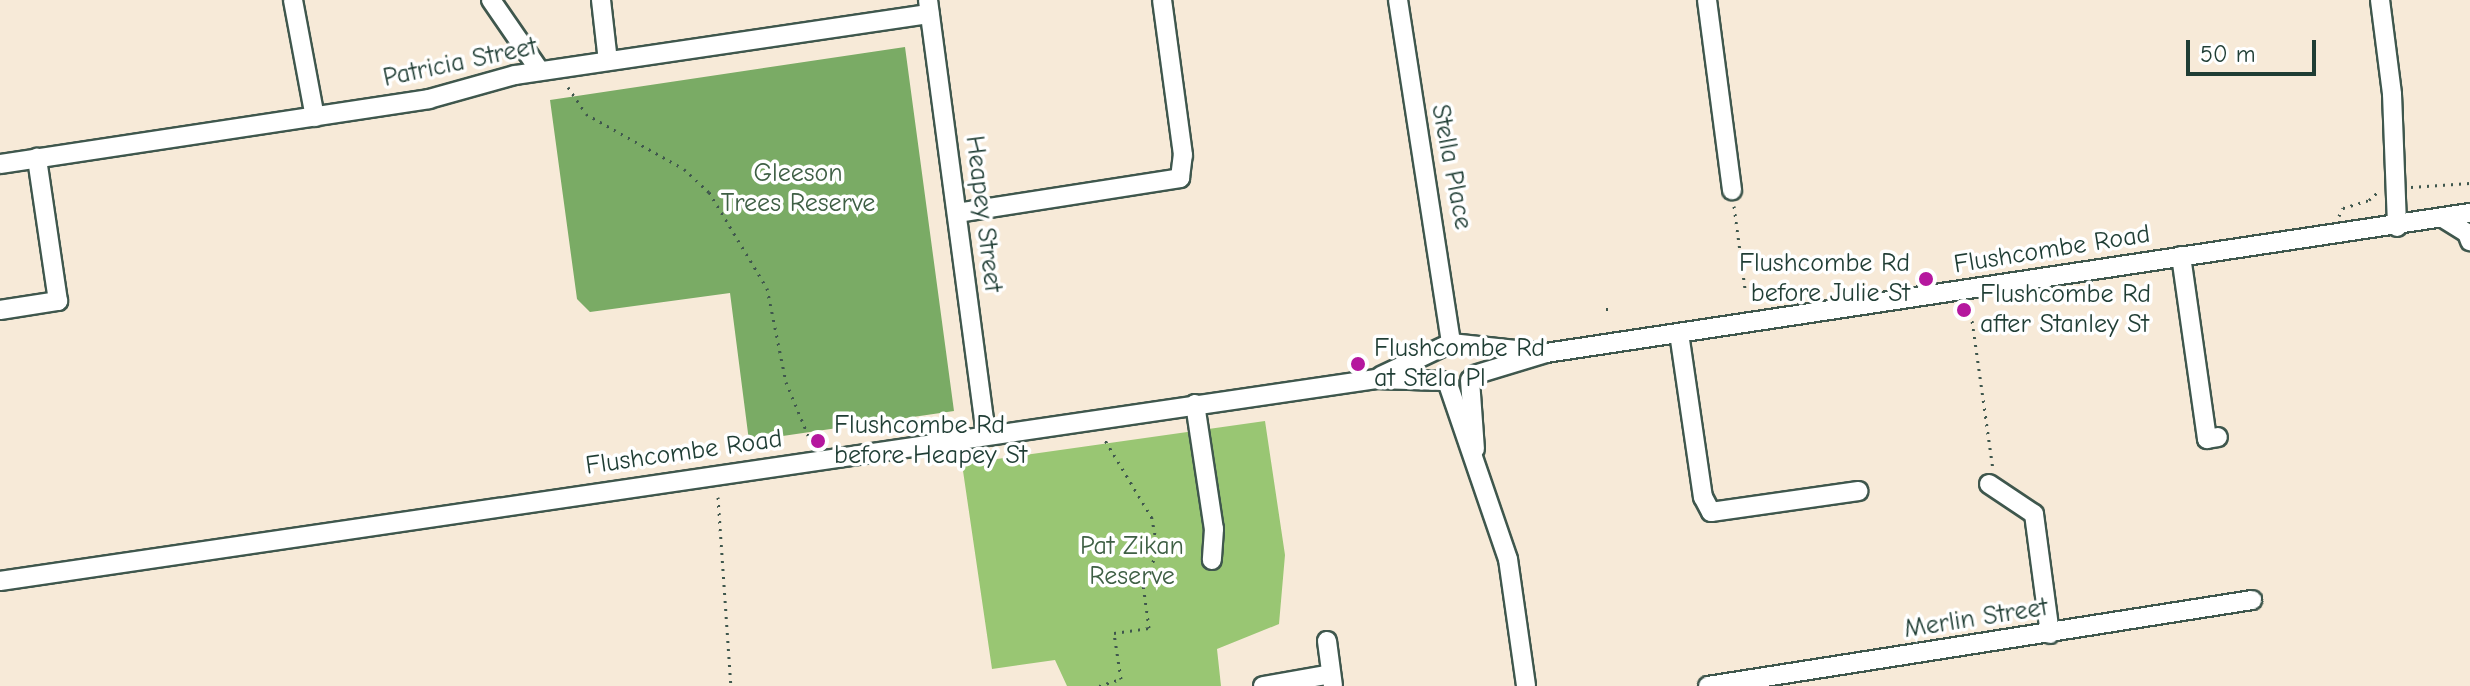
<!DOCTYPE html>
<style>
body{margin:0}
#map{position:relative;width:2470px;height:686px;overflow:hidden;background:#f7ead8;font-family:"Comic Neue",sans-serif}
div>[style]{position:absolute}
.green>*{inset:0;background:#99c673}
.forest>*{inset:0;background:#7aab65}
.path>*{height:3px;margin-top:-1.5px;transform-origin:0;background:repeating-linear-gradient(90deg,#3f574d 0 2px,transparent 0 8px)}
.roads{filter:drop-shadow(2px 0 #3f574d) drop-shadow(-2px 0 #3f574d) drop-shadow(0 2px #3f574d) drop-shadow(0 -2px #3f574d)}
.minor>*{height:18px;margin:-9px;padding:0 9px;transform-origin:9px;border-radius:9px;background:#fff}
.dots>*{width:22px;height:22px;translate:-50% -50%;box-sizing:border-box;border:4px solid #fff;border-radius:50%}
span{translate:-50% -50%;white-space:nowrap;text-align:center;line-height:1.15;-webkit-text-stroke:7px #fff;paint-order:stroke}
.street-label{font-size:26px;color:#1f3d34}
.park-label{font-size:26px;color:#3e5f44}
.poi-label{font-size:26px;color:#1f3d34}
.right{translate:-100% -50%;text-align:right}
.left{translate:0 -50%;text-align:left}
.scale{position:absolute;left:2186px;top:40px;width:130px;height:36px;box-sizing:border-box;border:4px solid #1f3d34;border-top:0;padding-left:10px;font-size:24px;line-height:28px;white-space:nowrap;color:#1f3d34;-webkit-text-stroke:6px #fff;paint-order:stroke}
</style>
<div id="map">
<div class="green">
<i style="clip-path:polygon(1265px 421px,1285px 555px,1279px 624px,1217px 649px,1221px 686px,1067px 686px,1055px 660px,992px 669px,962px 464px)"></i>
</div>
<div class="forest">
<i style="clip-path:polygon(905px 47px,954px 411px,749px 441px,730px 293px,590px 312px,577px 299px,550px 100px)"></i>
</div>
<div class="path">
<i style="left:568px;top:87px;width:32px;rotate:56deg"></i>
<i style="left:586px;top:114px;width:112px;rotate:29.3deg"></i>
<i style="left:684px;top:169px;width:34px;rotate:43deg"></i>
<i style="left:709px;top:192px;width:112px;rotate:58.9deg"></i>
<i style="left:767px;top:288px;width:96px;rotate:78.6deg"></i>
<i style="left:786px;top:382px;width:63px;rotate:67.5deg"></i>
<i style="left:2411px;top:187px;width:59px;rotate:-3.9deg"></i>
<i style="left:1734px;top:206px;width:83px;rotate:82.4deg"></i>
<i style="left:2339px;top:216px;width:9px;rotate:-63deg"></i>
<i style="left:2343px;top:208px;width:27px;rotate:-17deg"></i>
<i style="left:2369px;top:200px;width:15px;rotate:-42deg"></i>
<i style="left:1606px;top:309px;width:7px"></i>
<i style="left:1971px;top:313px;width:158px;rotate:82deg"></i>
<i style="left:718px;top:497px;width:189px;rotate:86.1deg"></i>
<i style="left:1099px;top:686px;width:23px;rotate:-18deg"></i>
<i style="left:1121px;top:679px;width:47px;rotate:-98.7deg"></i>
<i style="left:1114px;top:633px;width:35px;rotate:-8deg"></i>
<i style="left:1149px;top:628px;width:44px;rotate:-97.8deg"></i>
<i style="left:1143px;top:584px;width:37px;rotate:-66deg"></i>
<i style="left:1158px;top:550px;width:33px;rotate:-101deg"></i>
<i style="left:1152px;top:518px;width:91px;rotate:-121.1deg"></i>
</div>
<div class="roads">
<div class="minor">
<i style="left:293px;top:0;width:119px;rotate:79.4deg"></i>
<i style="left:491px;top:0;width:86px;rotate:55.4deg"></i>
<i style="left:601px;top:0;width:61px;rotate:83.5deg"></i>
<i style="left:928px;top:0;width:439px;rotate:82.4deg"></i>
<i style="left:1398px;top:0;width:347px;rotate:81.2deg"></i>
<i style="left:1707px;top:0;width:192px;rotate:82.5deg"></i>
<i style="left:2380px;top:0;width:95px;rotate:82.7deg"></i>
<i style="left:2392px;top:94px;width:133px;rotate:87.8deg"></i>
<i style="left:0;top:164px;width:434px;rotate:-8.6deg"></i>
<i style="left:429px;top:99px;width:89px;rotate:-15.6deg"></i>
<i style="left:515px;top:75px;width:419px;rotate:-8.4deg"></i>
<i style="left:957px;top:213px;width:226px;rotate:-8.9deg"></i>
<i style="left:1180px;top:178px;width:23px;rotate:-83deg"></i>
<i style="left:1183px;top:155px;width:156px;rotate:-97.7deg"></i>
<i style="left:2443px;top:218px;width:28px;rotate:32deg"></i>
<i style="left:2467px;top:233px;width:9px;rotate:69deg"></i>
<i style="left:2181px;top:256px;width:185px;rotate:81.9deg"></i>
<i style="left:2207px;top:439px;width:11px;rotate:-10deg"></i>
<i style="left:0;top:310px;width:59px;rotate:-8.8deg"></i>
<i style="left:58px;top:301px;width:145px;rotate:-98.4deg"></i>
<i style="left:1679px;top:333px;width:166px;rotate:81.7deg"></i>
<i style="left:1703px;top:497px;width:17px;rotate:62deg"></i>
<i style="left:1711px;top:512px;width:149px;rotate:-8.1deg"></i>
<i style="left:1474px;top:375px;width:75px;rotate:-17deg"></i>
<i style="left:1546px;top:353px;width:935px;rotate:-8.62deg"></i>
<i style="left:1381px;top:376px;width:77px;rotate:-25.2deg"></i>
<i style="left:1451px;top:343px;width:84px;rotate:6.1deg"></i>
<i style="left:1470px;top:380px;width:69px;rotate:85.9deg"></i>
<i style="left:1448px;top:384px;width:185px;rotate:71.1deg"></i>
<i style="left:1508px;top:559px;width:128px;rotate:81.9deg"></i>
<i style="left:1195px;top:404px;width:126px;rotate:81.4deg"></i>
<i style="left:1214px;top:529px;width:31px;rotate:94deg"></i>
<i style="left:1989px;top:484px;width:54px;rotate:33.7deg"></i>
<i style="left:2034px;top:514px;width:121px;rotate:82.4deg"></i>
<i style="left:0;top:581px;width:1391px;rotate:-8.35deg"></i>
<i style="left:1376px;top:379px;width:67px;rotate:1.7deg"></i>
<i style="left:1327px;top:641px;width:45px;rotate:82.4deg"></i>
<i style="left:1263px;top:686px;width:69px;rotate:-10deg"></i>
<i style="left:1708px;top:686px;width:551px;rotate:-8.98deg"></i>
</div>
</div>
<div class="dots">
<i style="left:1926px;top:279px;background:#b5179e"></i>
<i style="left:1964px;top:310px;background:#b5179e"></i>
<i style="left:1358px;top:364px;background:#b5179e"></i>
<i style="left:818px;top:441px;background:#b5179e"></i>
</div>
<div class="street-label">
<span style="left:460px;top:63px;rotate:-12deg">Patricia Street</span>
<span style="left:1451px;top:167px;rotate:79deg">Stella Place</span>
<span style="left:983px;top:214px;rotate:83deg">Heapey Street</span>
<span style="left:2052px;top:250px;rotate:-9deg">Flushcombe Road</span>
<span style="left:684px;top:453px;rotate:-8deg">Flushcombe Road</span>
<span style="left:1976px;top:619px;rotate:-9deg">Merlin Street</span>
</div>
<div class="park-label">
<span style="left:798px;top:189px">Gleeson<br>Trees Reserve</span>
<span style="left:1132px;top:562px">Pat Zikan<br>Reserve</span>
</div>
<div class="poi-label">
<span class="right" style="left:1910px;top:279px">Flushcombe Rd<br>before Julie St</span>
<span class="left" style="left:1980px;top:310px">Flushcombe Rd<br>after Stanley St</span>
<span class="left" style="left:1374px;top:364px">Flushcombe Rd<br>at Stela Pl</span>
<span class="left" style="left:834px;top:441px">Flushcombe Rd<br>before Heapey St</span>
</div>
<div class="scale">50 m</div>
</div>
